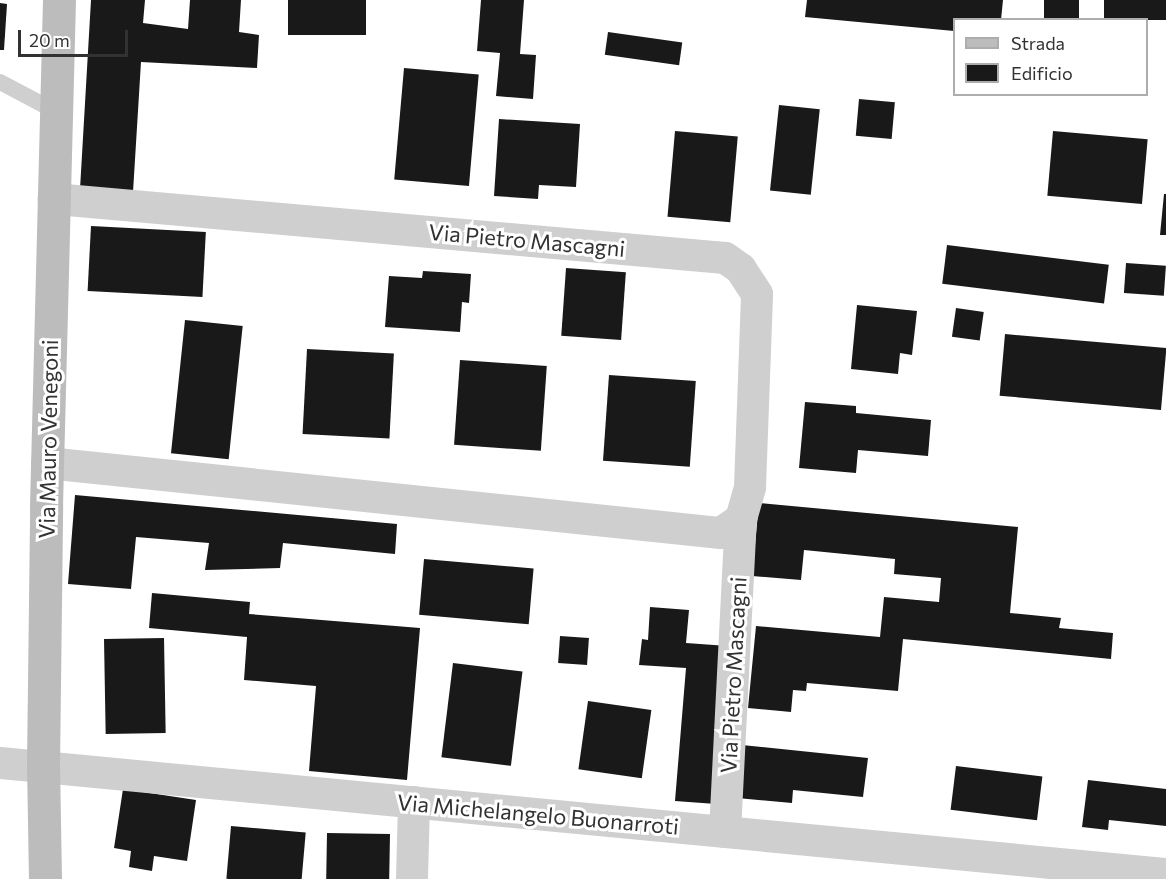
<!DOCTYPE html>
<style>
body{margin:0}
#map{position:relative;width:1166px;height:879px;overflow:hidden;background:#fff;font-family:Commissioner,sans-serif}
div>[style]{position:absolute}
.building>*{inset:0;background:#191919;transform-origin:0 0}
.lane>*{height:16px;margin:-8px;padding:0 8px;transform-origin:8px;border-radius:8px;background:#cfcfcf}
.street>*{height:32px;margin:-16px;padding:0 16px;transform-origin:16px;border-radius:16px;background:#cfcfcf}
.secondary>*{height:33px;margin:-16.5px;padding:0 16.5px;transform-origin:16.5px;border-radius:16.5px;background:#bcbcbc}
span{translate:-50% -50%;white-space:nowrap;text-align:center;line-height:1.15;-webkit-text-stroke:6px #fff;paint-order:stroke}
.street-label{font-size:22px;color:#323232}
.legend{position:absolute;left:953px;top:18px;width:195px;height:78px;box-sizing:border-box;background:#fff;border:2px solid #adadad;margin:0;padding:8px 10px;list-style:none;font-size:18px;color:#323232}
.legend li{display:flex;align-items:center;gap:12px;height:30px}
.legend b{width:30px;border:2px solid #adadad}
.scale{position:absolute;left:18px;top:30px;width:110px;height:27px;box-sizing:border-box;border:3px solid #323232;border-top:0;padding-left:8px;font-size:18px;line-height:21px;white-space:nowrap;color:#323232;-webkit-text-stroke:4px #fff;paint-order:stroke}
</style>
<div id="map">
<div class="building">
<i style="clip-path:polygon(91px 0,145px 0,143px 23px,188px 29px,190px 0,241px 0,239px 32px,259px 35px,257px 68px,141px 62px,133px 192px,80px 189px)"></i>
<i style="left:288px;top:0;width:78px;height:35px"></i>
<i style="clip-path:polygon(481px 0,524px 0,520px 54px,536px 55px,533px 99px,496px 96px,500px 53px,477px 51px)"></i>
<i style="clip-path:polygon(807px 0,1003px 0,1001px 20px,954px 20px,954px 31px,805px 17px)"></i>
<i style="left:1044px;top:0;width:35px;height:19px"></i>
<i style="left:1104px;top:0;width:62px;height:20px"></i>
<i style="clip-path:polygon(0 3px,7px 4px,4px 50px,0 50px)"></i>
<i style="left:608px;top:32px;width:75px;height:23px;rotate:8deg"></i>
<i style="left:404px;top:68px;width:75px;height:112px;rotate:5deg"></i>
<i style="left:859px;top:99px;width:36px;height:37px;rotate:5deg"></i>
<i style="left:779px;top:105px;width:41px;height:86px;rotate:6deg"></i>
<i style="clip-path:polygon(499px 119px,580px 124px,576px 187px,539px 185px,538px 199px,494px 196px)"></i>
<i style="left:675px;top:131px;width:63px;height:86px;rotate:5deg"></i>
<i style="left:1053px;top:131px;width:95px;height:65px;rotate:5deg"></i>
<i style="clip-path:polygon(1164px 194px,1166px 194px,1166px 235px,1160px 235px)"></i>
<i style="left:91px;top:226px;width:115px;height:65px;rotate:3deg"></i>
<i style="left:947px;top:245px;width:163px;height:39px;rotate:7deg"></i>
<i style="left:1126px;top:263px;width:40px;height:30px;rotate:4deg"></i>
<i style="left:566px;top:268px;width:60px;height:68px;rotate:4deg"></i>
<i style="clip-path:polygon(423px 271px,471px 274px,469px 303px,462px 302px,460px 332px,385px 327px,389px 276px,422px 278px)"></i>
<i style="clip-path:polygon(857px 305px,917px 311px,912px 355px,900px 353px,898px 374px,851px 369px)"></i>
<i style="left:956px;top:308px;width:28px;height:29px;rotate:8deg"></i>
<i style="left:185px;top:320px;width:58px;height:134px;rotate:6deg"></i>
<i style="left:1005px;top:334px;width:162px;height:62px;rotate:5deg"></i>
<i style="left:307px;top:349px;width:87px;height:85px;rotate:3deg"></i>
<i style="left:460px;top:360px;width:87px;height:85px;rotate:4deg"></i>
<i style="left:609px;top:375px;width:87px;height:86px;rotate:4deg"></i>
<i style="clip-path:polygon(805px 402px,856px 406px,856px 413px,931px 420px,928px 456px,858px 450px,856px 473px,799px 468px)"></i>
<i style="clip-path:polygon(75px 495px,397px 524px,395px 554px,283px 543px,280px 568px,205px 570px,209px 543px,136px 537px,131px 589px,68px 584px)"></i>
<i style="clip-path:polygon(759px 503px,1018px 527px,1010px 613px,1061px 618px,1059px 628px,1113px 633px,1111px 659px,903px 639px,898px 691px,807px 683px,806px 691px,793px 690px,791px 712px,748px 708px,756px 626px,880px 637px,884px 597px,939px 602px,941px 578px,894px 574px,895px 559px,804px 550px,801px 580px,752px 576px)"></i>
<i style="left:424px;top:559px;width:110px;height:56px;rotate:5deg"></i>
<i style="clip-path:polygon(152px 593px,250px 602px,249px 614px,420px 628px,407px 780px,309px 771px,316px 686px,244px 680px,247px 637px,149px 628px)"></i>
<i style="clip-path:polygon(650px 607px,689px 610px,686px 643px,728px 646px,716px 804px,675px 801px,686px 668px,639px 665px,642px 639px,648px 640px)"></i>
<i style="left:560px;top:636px;width:29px;height:27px;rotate:4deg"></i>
<i style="left:164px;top:638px;width:95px;height:60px;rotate:89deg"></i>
<i style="left:453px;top:663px;width:70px;height:95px;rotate:7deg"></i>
<i style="left:588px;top:701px;width:64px;height:69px;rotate:8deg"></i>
<i style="clip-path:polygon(742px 745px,868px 758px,863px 797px,793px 790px,792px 803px,737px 798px)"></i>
<i style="left:956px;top:766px;width:87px;height:44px;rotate:7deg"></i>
<i style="clip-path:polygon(1088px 780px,1166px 789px,1166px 826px,1109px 820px,1108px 830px,1082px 827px)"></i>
<i style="clip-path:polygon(123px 789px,196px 800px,187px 861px,154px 856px,152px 871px,129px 867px,131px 851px,114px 848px)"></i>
<i style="left:231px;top:826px;width:75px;height:53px;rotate:5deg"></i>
<i style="left:327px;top:833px;width:63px;height:46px;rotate:1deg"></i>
</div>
<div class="lane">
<i style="left:0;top:82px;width:64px;rotate:27.8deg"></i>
</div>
<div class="street">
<i style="left:47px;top:463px;width:678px;rotate:5.93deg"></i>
<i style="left:721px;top:533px;width:24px;rotate:-35deg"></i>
<i style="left:741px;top:519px;width:33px;rotate:-74deg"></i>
<i style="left:750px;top:487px;width:193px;rotate:-87.9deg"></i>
<i style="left:757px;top:294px;width:30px;rotate:-123deg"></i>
<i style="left:741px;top:269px;width:19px;rotate:-145deg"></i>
<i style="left:725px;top:258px;width:674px;rotate:-174.97deg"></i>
<i style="left:0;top:763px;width:1171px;rotate:5.44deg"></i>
<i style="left:725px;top:832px;width:313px;rotate:-87.1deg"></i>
<i style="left:412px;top:879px;width:77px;rotate:-88.5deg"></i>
</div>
<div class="secondary">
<i style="left:45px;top:879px;width:113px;rotate:-91deg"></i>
<i style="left:43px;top:766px;width:260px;rotate:-89.3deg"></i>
<i style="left:46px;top:506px;width:506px;rotate:-88.53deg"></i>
</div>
<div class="street-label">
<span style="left:527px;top:240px;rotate:5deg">Via Pietro Mascagni</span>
<span style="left:48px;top:439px;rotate:-89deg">Via Mauro Venegoni</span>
<span style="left:733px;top:675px;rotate:-87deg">Via Pietro Mascagni</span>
<span style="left:538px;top:814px;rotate:5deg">Via Michelangelo Buonarroti</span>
</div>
<ul class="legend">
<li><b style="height:8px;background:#bcbcbc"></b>Strada</li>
<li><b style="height:16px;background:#191919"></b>Edificio</li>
</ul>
<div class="scale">20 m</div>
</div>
